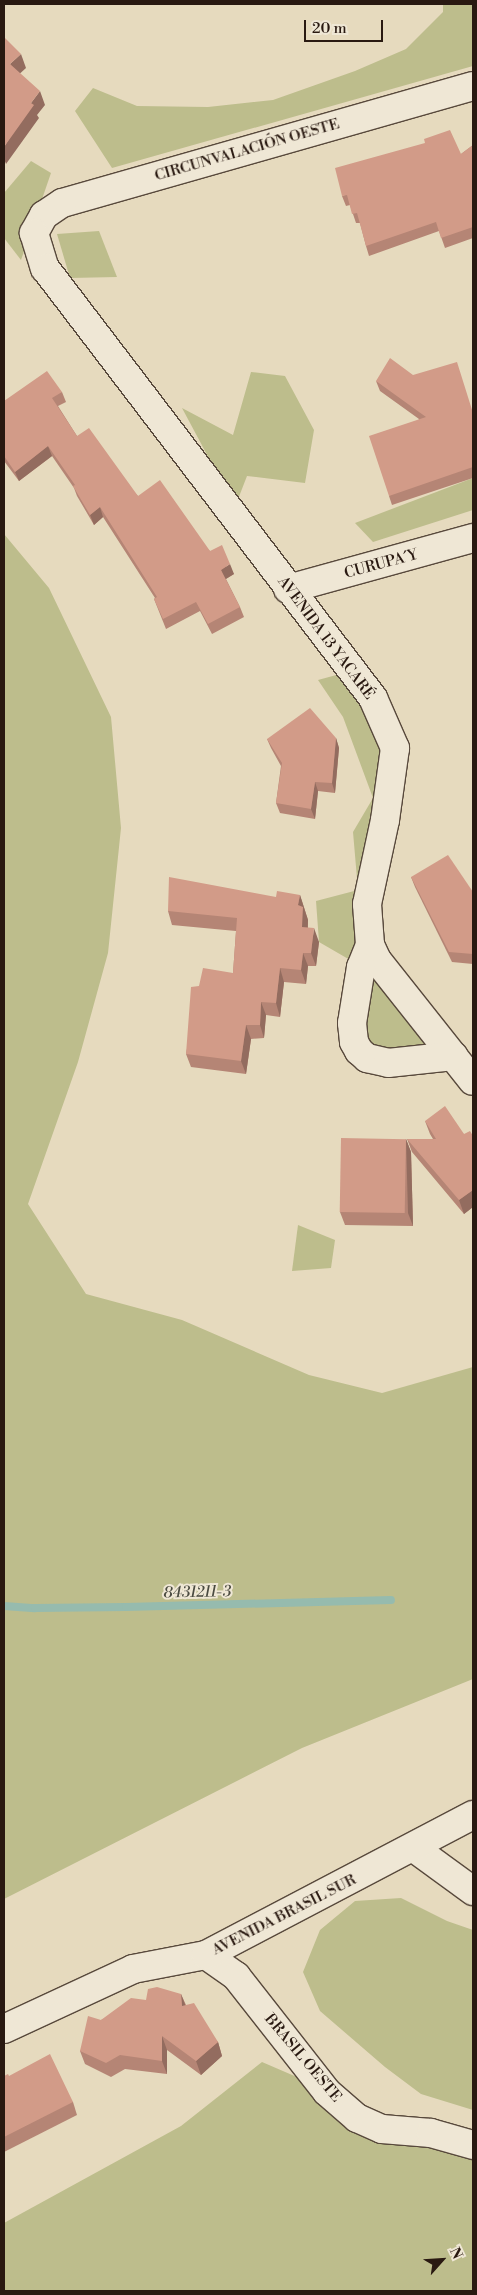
<!DOCTYPE html>
<meta charset="utf-8">
<style>
body{margin:0}
#map{position:relative;width:477px;height:2295px;overflow:hidden;background:#e6dabe;font-family:"Libre Bodoni",serif}
div>[style]{position:absolute}
.green>*{inset:0;background:#bdbd8c}
.stream>*{height:8px;margin:-4px;padding:0 4px;transform-origin:4px;border-radius:4px;background:#96bbae}
.roads{filter:drop-shadow(1px 0 #58493c) drop-shadow(-1px 0 #58493c) drop-shadow(0 1px #58493c) drop-shadow(0 -1px #58493c)}
.street>*{height:28px;margin:-14px;padding:0 14px;transform-origin:14px;border-radius:14px;background:#efe7d5}
.wall>*{inset:0;background:#b58575}
.shaded-wall>*{inset:0;background:#936c5f}
.building>*{inset:0;background:#d29b88;transform-origin:0 0}
span{translate:-50% -50%;white-space:nowrap;text-align:center;line-height:1.15;-webkit-text-stroke:4px #efe7d5;paint-order:stroke}
.street-label{font-size:15px;color:#291911}
.water-label{font-size:16px;color:#4a4a40;font-style:italic}
.frame{position:absolute;inset:0;border:5px solid #291911;pointer-events:none}
.north{position:absolute;left:417px;top:2235px;width:50px;height:50px;-webkit-text-stroke:4px #efe7d5;paint-order:stroke;rotate:64deg;font-size:14px;font-weight:700;line-height:20px;text-align:center;color:#291911}
.north::after{content:'';display:block;margin:auto;width:18px;height:22px;background:#291911;clip-path:polygon(50% 0,100% 100%,50% 72%,0 100%)}
.scale{position:absolute;left:304px;top:20px;width:79px;height:22px;box-sizing:border-box;border:2px solid #291911;border-top:0;padding-left:6px;font-size:15px;line-height:18px;white-space:nowrap;color:#291911;-webkit-text-stroke:4px #efe7d5;paint-order:stroke}
</style>
<div id="map">
<div class="green">
<i style="clip-path:polygon(443px 4px,473px 4px,473px 66px,112px 168px,75px 111px,93px 88px,137px 106px,208px 107px,273px 100px,355px 71px,406px 49px,443px 12px)"></i>
<i style="clip-path:polygon(31px 161px,51px 173px,21px 260px,4px 238px,4px 193px)"></i>
<i style="clip-path:polygon(99px 231px,117px 277px,70px 278px,57px 234px)"></i>
<i style="clip-path:polygon(251px 372px,285px 376px,314px 430px,305px 483px,247px 476px,235px 507px,182px 408px,233px 435px)"></i>
<i style="clip-path:polygon(473px 478px,473px 510px,373px 542px,355px 523px)"></i>
<i style="clip-path:polygon(4px 534px,49px 588px,111px 717px,121px 828px,108px 953px,78px 1062px,28px 1204px,86px 1294px,182px 1320px,309px 1375px,382px 1393px,473px 1367px,473px 1679px,302px 1748px,4px 1899px)"></i>
<i style="clip-path:polygon(340px 674px,373px 726px,384px 755px,364px 849px,359px 931px,426px 1045px,420px 1074px,353px 1032px,357px 964px,319px 942px,316px 901px,358px 890px,353px 832px,373px 798px,343px 717px,318px 680px)"></i>
<i style="clip-path:polygon(298px 1225px,335px 1240px,331px 1268px,292px 1271px)"></i>
<i style="clip-path:polygon(401px 1898px,447px 1921px,473px 1930px,473px 2110px,421px 2094px,385px 2067px,320px 2011px,303px 1972px,320px 1930px,355px 1901px)"></i>
<i style="clip-path:polygon(262px 2062px,473px 2153px,473px 2291px,4px 2291px,4px 2223px,181px 2126px)"></i>
</div>
<div class="stream">
<i style="left:4px;top:1606px;width:31px;rotate:4deg"></i>
<i style="left:35px;top:1608px;width:91px;rotate:-0.6deg"></i>
<i style="left:126px;top:1607px;width:265px;rotate:-1.5deg"></i>
</div>
<div class="roads">
<div class="street">
<i style="left:473px;top:86px;width:427px;rotate:164.1deg"></i>
<i style="left:62px;top:203px;width:22px;rotate:146deg"></i>
<i style="left:44px;top:215px;width:21px;rotate:119deg"></i>
<i style="left:34px;top:233px;width:37px;rotate:73deg"></i>
<i style="left:45px;top:268px;width:541px;rotate:52.66deg"></i>
<i style="left:373px;top:698px;width:55px;rotate:66.3deg"></i>
<i style="left:395px;top:748px;width:73px;rotate:97.9deg"></i>
<i style="left:385px;top:820px;width:86px;rotate:102.1deg"></i>
<i style="left:367px;top:904px;width:41px;rotate:85.8deg"></i>
<i style="left:370px;top:945px;width:17px;rotate:65deg"></i>
<i style="left:377px;top:960px;width:154px;rotate:51.6deg"></i>
<i style="left:288px;top:589px;width:192px;rotate:-15.4deg"></i>
<i style="left:370px;top:945px;width:24px;rotate:112deg"></i>
<i style="left:361px;top:967px;width:57px;rotate:99.1deg"></i>
<i style="left:352px;top:1023px;width:19px;rotate:84deg"></i>
<i style="left:354px;top:1042px;width:10px;rotate:61deg"></i>
<i style="left:359px;top:1051px;width:11px;rotate:41deg"></i>
<i style="left:367px;top:1058px;width:22px;rotate:13deg"></i>
<i style="left:388px;top:1063px;width:66px;rotate:-6.1deg"></i>
<i style="left:414px;top:1848px;width:73px;rotate:36.1deg"></i>
<i style="left:206px;top:1955px;width:37px;rotate:35deg"></i>
<i style="left:236px;top:1976px;width:147px;rotate:51.9deg"></i>
<i style="left:327px;top:2092px;width:40px;rotate:41deg"></i>
<i style="left:357px;top:2118px;width:27px;rotate:24deg"></i>
<i style="left:382px;top:2129px;width:49px;rotate:4.7deg"></i>
<i style="left:431px;top:2133px;width:44px;rotate:15.9deg"></i>
<i style="left:4px;top:2029px;width:142px;rotate:-24.9deg"></i>
<i style="left:133px;top:1969px;width:74px;rotate:-10.9deg"></i>
<i style="left:206px;top:1955px;width:301px;rotate:-27.7deg"></i>
</div>
</div>
<div class="wall">
<i style="clip-path:polygon(473px 145px,473px 238px,445px 248px,439px 231px,369px 256px,366px 246px,360px 223px,356px 223px,350px 205px,346px 206px,342px 196px,461px 154px)"></i>
<i style="clip-path:polygon(376px 381px,473px 412px,473px 478px,392px 505px,389px 496px,419px 419px,380px 391px)"></i>
<i style="clip-path:polygon(62px 392px,66px 402px,58px 406px,77px 436px,138px 496px,210px 551px,234px 574px,226px 579px,240px 607px,244px 617px,212px 634px,200px 611px,166px 629px,154px 599px,155px 598px,103px 517px,94px 525px,77px 496px,74px 488px,52px 456px,19px 481px,4px 461px,4px 401px)"></i>
<i style="clip-path:polygon(336px 738px,339px 748px,335px 793px,318px 791px,315px 819px,280px 813px,276px 803px,281px 766px,271px 748px,267px 739px)"></i>
<i style="clip-path:polygon(411px 877px,473px 892px,473px 964px,452px 962px,415px 887px)"></i>
<i style="clip-path:polygon(300px 895px,308px 920px,308px 928px,319px 942px,316px 966px,308px 966px,306px 984px,284px 982px,280px 1017px,266px 1015px,264px 1038px,251px 1039px,246px 1074px,191px 1067px,186px 1054px,199px 986px,233px 973px,236px 931px,172px 925px,168px 911px)"></i>
<i style="clip-path:polygon(425px 1121px,464px 1134px,473px 1136px,473px 1207px,464px 1214px,412px 1152px,407px 1139px,433px 1139px,430px 1134px)"></i>
<i style="clip-path:polygon(406px 1139px,411px 1152px,413px 1226px,345px 1225px,340px 1212px)"></i>
<i style="clip-path:polygon(181px 1994px,186px 2005px,218px 2042px,222px 2056px,201px 2075px,167px 2050px,167px 2074px,125px 2069px,111px 2077px,85px 2064px,80px 2051px,101px 2020px,146px 2000px)"></i>
<i style="clip-path:polygon(4px 2076px,9px 2076px,73px 2102px,77px 2115px,4px 2152px)"></i>
</div>
<div class="shaded-wall">
<i style="clip-path:polygon(21px 54px,26px 68px,15px 78px,10px 64px)"></i>
<i style="clip-path:polygon(40px 91px,45px 105px,37px 115px,39px 118px,6px 164px,4px 159px,4px 147px,31px 103px)"></i>
<i style="clip-path:polygon(48px 446px,52px 456px,19px 481px,15px 472px)"></i>
<i style="clip-path:polygon(100px 507px,103px 517px,94px 525px,90px 515px)"></i>
<i style="clip-path:polygon(230px 564px,234px 574px,224px 580px,221px 570px)"></i>
<i style="clip-path:polygon(336px 738px,339px 748px,335px 793px,332px 783px)"></i>
<i style="clip-path:polygon(315px 782px,318px 791px,315px 819px,311px 809px)"></i>
<i style="clip-path:polygon(300px 895px,308px 920px,307px 941px,302px 927px,298px 905px)"></i>
<i style="clip-path:polygon(314px 928px,319px 942px,316px 966px,311px 953px)"></i>
<i style="clip-path:polygon(303px 953px,308px 966px,306px 984px,301px 970px)"></i>
<i style="clip-path:polygon(280px 968px,284px 982px,280px 1017px,276px 1003px)"></i>
<i style="clip-path:polygon(261px 1002px,266px 1015px,264px 1038px,260px 1025px)"></i>
<i style="clip-path:polygon(246px 1025px,251px 1039px,246px 1074px,241px 1061px)"></i>
<i style="clip-path:polygon(406px 1139px,411px 1152px,413px 1226px,408px 1213px)"></i>
<i style="clip-path:polygon(473px 1190px,473px 1207px,464px 1214px,459px 1200px)"></i>
<i style="clip-path:polygon(181px 1994px,186px 2007px,182px 2006px)"></i>
<i style="clip-path:polygon(162px 2036px,167px 2050px,167px 2074px,162px 2061px)"></i>
<i style="clip-path:polygon(218px 2042px,222px 2056px,201px 2075px,196px 2061px)"></i>
</div>
<div class="building">
<i style="clip-path:polygon(4px 37px,21px 54px,10px 64px,40px 91px,31px 103px,34px 105px,4px 147px)"></i>
<i style="clip-path:polygon(450px 130px,461px 154px,473px 145px,473px 227px,441px 238px,436px 222px,366px 246px,357px 213px,352px 214px,347px 195px,342px 196px,335px 168px,425px 143px,424px 139px)"></i>
<i style="clip-path:polygon(390px 358px,413px 375px,457px 362px,473px 413px,473px 467px,389px 496px,369px 436px,426px 417px,376px 381px)"></i>
<i style="clip-path:polygon(47px 371px,62px 392px,52px 398px,77px 436px,89px 428px,138px 496px,160px 480px,210px 551px,222px 545px,230px 564px,221px 570px,240px 607px,208px 624px,196px 602px,163px 619px,154px 599px,157px 597px,100px 507px,90px 515px,73px 486px,75px 485px,48px 446px,15px 472px,4px 456px,4px 401px)"></i>
<i style="clip-path:polygon(310px 708px,336px 738px,332px 783px,315px 782px,311px 809px,276px 803px,282px 763px,267px 739px)"></i>
<i style="clip-path:polygon(448px 855px,473px 892px,473px 954px,449px 952px,411px 877px)"></i>
<i style="clip-path:polygon(169px 877px,276px 897px,277px 891px,300px 895px,298px 905px,303px 907px,302px 927px,314px 928px,311px 953px,303px 953px,301px 970px,280px 968px,276px 1003px,261px 1002px,260px 1025px,246px 1025px,241px 1061px,186px 1054px,191px 987px,199px 986px,203px 968px,233px 973px,237px 918px,168px 911px)"></i>
<i style="clip-path:polygon(445px 1106px,464px 1134px,470px 1131px,473px 1136px,473px 1190px,459px 1200px,407px 1139px,436px 1139px,425px 1121px)"></i>
<i style="left:341px;top:1138px;width:65px;height:74px;rotate:1deg"></i>
<i style="clip-path:polygon(157px 1987px,181px 1994px,182px 2006px,194px 2003px,218px 2042px,196px 2061px,162px 2036px,162px 2061px,120px 2055px,106px 2063px,80px 2051px,88px 2016px,101px 2020px,131px 1998px,146px 2000px,148px 1989px)"></i>
<i style="clip-path:polygon(50px 2054px,73px 2102px,4px 2137px,4px 2076px,8px 2074px,9px 2076px)"></i>
</div>
<div class="street-label">
<span style="left:247px;top:150px;rotate:-16deg">CIRCUNVALACIÓN OESTE</span>
<span style="left:381px;top:564px;rotate:-15deg">CURUPA´Y</span>
<span style="left:326px;top:638px;rotate:53deg">AVENIDA 13 YACARÉ</span>
<span style="left:284px;top:1915px;rotate:-27deg">AVENIDA BRASIL SUR</span>
<span style="left:303px;top:2058px;rotate:50deg">BRASIL OESTE</span>
</div>
<div class="water-label">
<span style="left:197px;top:1592px;rotate:-1deg">8431211-3</span>
</div>
<div class="frame"></div>
<div class="north">N</div>
<div class="scale">20 m</div>
</div>
